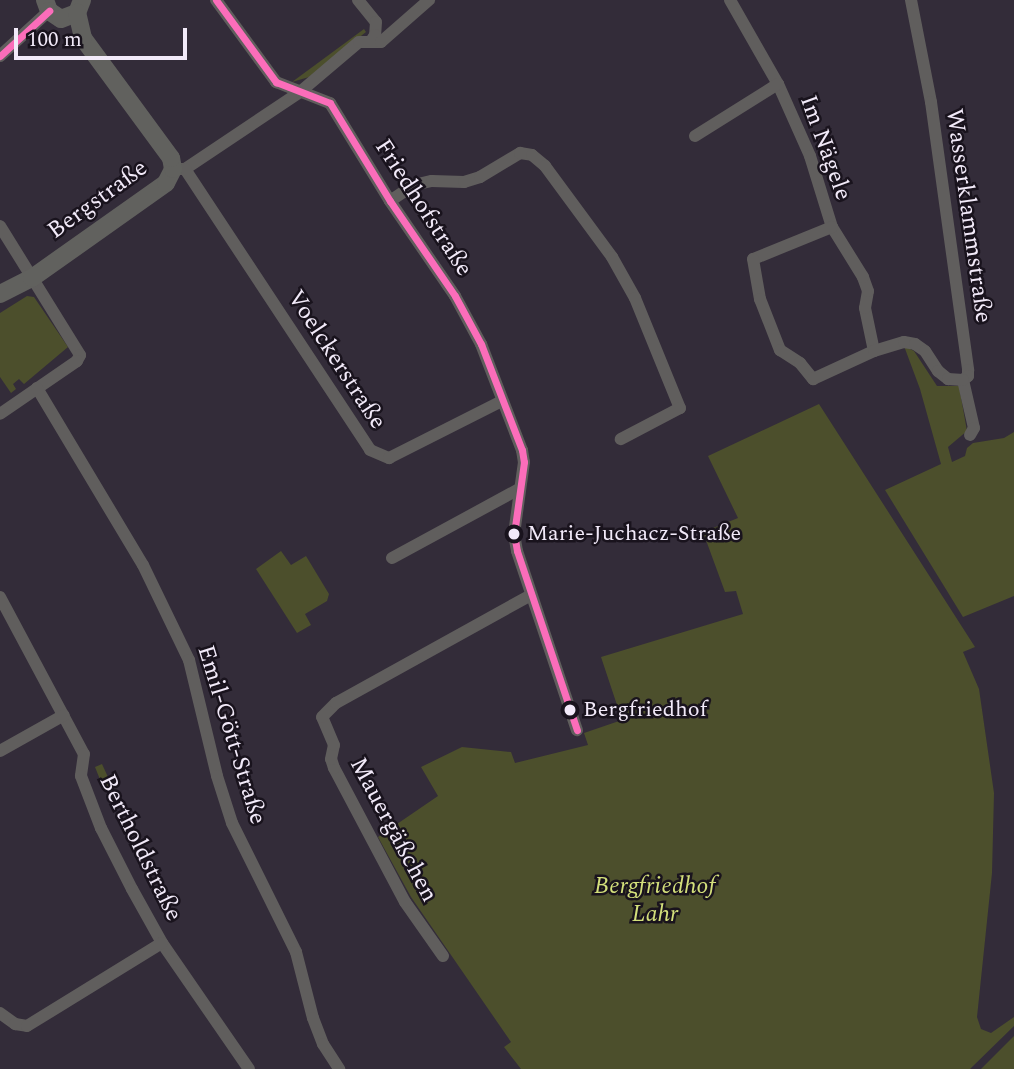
<!DOCTYPE html>
<meta charset="utf-8">
<style>
body{margin:0}
#map{position:relative;width:1014px;height:1069px;overflow:hidden;background:#332c39;font-family:Spectral,serif}
div>[style]{position:absolute}
.green>*{inset:0;background:#4c4f2c}
.street>*{height:12px;margin:-6px;padding:0 6px;transform-origin:6px;border-radius:6px;background:#605e5d}
.secondary>*{height:18px;margin:-9px;padding:0 9px;transform-origin:9px;border-radius:9px;background:#61615e}
.bus-1>*{height:7px;margin:-3.5px;padding:0 3.5px;transform-origin:3.5px;border-radius:3.5px;background:#fb6dba}
.dots>*{width:19px;height:19px;translate:-50% -50%;box-sizing:border-box;border:4px solid #19131d;border-radius:50%}
span{translate:-50% -50%;white-space:nowrap;text-align:center;line-height:1.15;-webkit-text-stroke:5px #19131d;paint-order:stroke}
.bus-label{font-size:22px;color:#f2eaf9}
.left{translate:0 -50%;text-align:left}
.street-label{font-size:24px;color:#f2eaf9}
.park-label{font-size:24px;color:#d3df7b;font-style:italic}
.scale{position:absolute;left:14px;top:28px;width:173px;height:32px;box-sizing:border-box;border:4px solid #f2eaf9;border-top:0;padding-left:9px;font-size:21px;line-height:24px;white-space:nowrap;color:#f2eaf9;-webkit-text-stroke:5px #19131d;paint-order:stroke}
</style>
<div id="map">
<div class="green">
<i style="clip-path:polygon(364px 29px,366px 32px,309px 77px,292px 82px)"></i>
<i style="clip-path:polygon(27px 296px,34px 297px,68px 347px,24px 384px,19px 379px,13px 384px,16px 389px,11px 393px,0 377px,0 313px)"></i>
<i style="clip-path:polygon(904px 346px,914px 351px,937px 386px,959px 386px,967px 431px,948px 447px,952px 462px,965px 456px,967px 448px,973px 443px,1004px 438px,1014px 432px,1014px 596px,963px 617px,885px 490px,941px 464px,920px 389px)"></i>
<i style="clip-path:polygon(819px 404px,975px 647px,963px 652px,979px 689px,994px 793px,992px 873px,977px 1017px,981px 1029px,991px 1033px,1014px 1017px,1014px 1026px,970px 1069px,521px 1069px,504px 1047px,511px 1042px,411px 897px,378px 837px,438px 796px,421px 767px,462px 747px,511px 752px,515px 763px,588px 745px,584px 733px,622px 720px,601px 657px,743px 614px,736px 591px,725px 592px,703px 532px,738px 518px,708px 456px)"></i>
<i style="clip-path:polygon(281px 551px,291px 565px,306px 556px,329px 594px,327px 601px,305px 614px,311px 625px,297px 633px,256px 569px)"></i>
<i style="clip-path:polygon(102px 764px,113px 788px,105px 792px,95px 767px)"></i>
<i style="clip-path:polygon(1014px 1036px,1014px 1069px,981px 1069px)"></i>
</div>
<div class="street">
<i style="left:216px;top:0;width:102px;rotate:53.8deg"></i>
<i style="left:276px;top:82px;width:58px;rotate:21.3deg"></i>
<i style="left:330px;top:103px;width:115px;rotate:58.5deg"></i>
<i style="left:390px;top:201px;width:115px;rotate:55.6deg"></i>
<i style="left:455px;top:296px;width:55px;rotate:61.6deg"></i>
<i style="left:481px;top:344px;width:114px;rotate:68.9deg"></i>
<i style="left:522px;top:450px;width:12px;rotate:81deg"></i>
<i style="left:524px;top:462px;width:73px;rotate:97.9deg"></i>
<i style="left:514px;top:534px;width:17px;rotate:80deg"></i>
<i style="left:517px;top:551px;width:189px;rotate:71.5deg"></i>
<i style="left:358px;top:0;width:28px;rotate:51deg"></i>
<i style="left:376px;top:22px;width:13px;rotate:94deg"></i>
<i style="left:375px;top:35px;width:7px;rotate:124deg"></i>
<i style="left:730px;top:0;width:97px;rotate:60.3deg"></i>
<i style="left:778px;top:84px;width:79px;rotate:66deg"></i>
<i style="left:810px;top:156px;width:74px;rotate:72.8deg"></i>
<i style="left:911px;top:0;width:104px;rotate:78.9deg"></i>
<i style="left:931px;top:102px;width:271px;rotate:82.1deg"></i>
<i style="left:968px;top:370px;width:6px;rotate:90deg"></i>
<i style="left:968px;top:376px;width:6px;rotate:141deg"></i>
<i style="left:963px;top:380px;width:49px;rotate:77.1deg"></i>
<i style="left:974px;top:428px;width:8px;rotate:120deg"></i>
<i style="left:0;top:56px;width:67px;rotate:-42.6deg"></i>
<i style="left:695px;top:136px;width:98px;rotate:-32.1deg"></i>
<i style="left:179px;top:169px;width:6px"></i>
<i style="left:185px;top:169px;width:138px;rotate:-33.8deg"></i>
<i style="left:300px;top:92px;width:77px;rotate:-40.3deg"></i>
<i style="left:359px;top:42px;width:22px"></i>
<i style="left:381px;top:42px;width:64px;rotate:-41.2deg"></i>
<i style="left:185px;top:169px;width:336px;rotate:56.6deg"></i>
<i style="left:370px;top:450px;width:21px;rotate:23deg"></i>
<i style="left:389px;top:458px;width:127px;rotate:-26.8deg"></i>
<i style="left:390px;top:201px;width:29px;rotate:-34deg"></i>
<i style="left:414px;top:185px;width:18px;rotate:-13deg"></i>
<i style="left:432px;top:181px;width:32px;rotate:2deg"></i>
<i style="left:464px;top:182px;width:17px;rotate:-17deg"></i>
<i style="left:480px;top:177px;width:47px;rotate:-31deg"></i>
<i style="left:520px;top:153px;width:12px;rotate:9deg"></i>
<i style="left:532px;top:155px;width:17px;rotate:40deg"></i>
<i style="left:545px;top:166px;width:113px;rotate:53.6deg"></i>
<i style="left:612px;top:257px;width:47px;rotate:60.7deg"></i>
<i style="left:635px;top:298px;width:119px;rotate:67.8deg"></i>
<i style="left:680px;top:408px;width:67px;rotate:152.3deg"></i>
<i style="left:0;top:226px;width:152px;rotate:58.2deg"></i>
<i style="left:80px;top:355px;width:7px;rotate:117deg"></i>
<i style="left:77px;top:361px;width:93px;rotate:145.5deg"></i>
<i style="left:874px;top:351px;width:44px;rotate:-101.8deg"></i>
<i style="left:865px;top:308px;width:17px;rotate:-80deg"></i>
<i style="left:868px;top:291px;width:15px;rotate:-110deg"></i>
<i style="left:863px;top:277px;width:59px;rotate:-121.8deg"></i>
<i style="left:832px;top:227px;width:85px;rotate:157.9deg"></i>
<i style="left:753px;top:259px;width:41px;rotate:80.1deg"></i>
<i style="left:760px;top:299px;width:55px;rotate:68.6deg"></i>
<i style="left:780px;top:350px;width:24px;rotate:33deg"></i>
<i style="left:800px;top:363px;width:21px;rotate:51deg"></i>
<i style="left:813px;top:379px;width:67px;rotate:-24.7deg"></i>
<i style="left:874px;top:351px;width:31px;rotate:-17deg"></i>
<i style="left:904px;top:342px;width:11px;rotate:10deg"></i>
<i style="left:915px;top:344px;width:12px;rotate:35deg"></i>
<i style="left:925px;top:351px;width:24px;rotate:57deg"></i>
<i style="left:938px;top:371px;width:13px;rotate:39deg"></i>
<i style="left:948px;top:379px;width:15px;rotate:4deg"></i>
<i style="left:37px;top:388px;width:206px;rotate:59.1deg"></i>
<i style="left:143px;top:565px;width:106px;rotate:64.2deg"></i>
<i style="left:189px;top:660px;width:119px;rotate:76.4deg"></i>
<i style="left:217px;top:776px;width:49px;rotate:72.3deg"></i>
<i style="left:232px;top:823px;width:144px;rotate:63.6deg"></i>
<i style="left:296px;top:952px;width:68px;rotate:75.6deg"></i>
<i style="left:313px;top:1018px;width:28px;rotate:69deg"></i>
<i style="left:323px;top:1044px;width:30px;rotate:57deg"></i>
<i style="left:392px;top:558px;width:145px;rotate:-28.5deg"></i>
<i style="left:0;top:597px;width:178px;rotate:61.9deg"></i>
<i style="left:84px;top:754px;width:22px;rotate:98deg"></i>
<i style="left:81px;top:776px;width:56px;rotate:69deg"></i>
<i style="left:101px;top:828px;width:68px;rotate:63.1deg"></i>
<i style="left:132px;top:889px;width:62px;rotate:60.9deg"></i>
<i style="left:162px;top:943px;width:153px;rotate:55.4deg"></i>
<i style="left:0;top:751px;width:73px;rotate:-29.4deg"></i>
<i style="left:443px;top:956px;width:66px;rotate:-125.1deg"></i>
<i style="left:405px;top:902px;width:152px;rotate:-117.9deg"></i>
<i style="left:334px;top:768px;width:9px;rotate:-108deg"></i>
<i style="left:331px;top:759px;width:14px;rotate:-78deg"></i>
<i style="left:334px;top:745px;width:30px;rotate:-113deg"></i>
<i style="left:322px;top:717px;width:20px;rotate:-45deg"></i>
<i style="left:336px;top:703px;width:223px;rotate:-29deg"></i>
<i style="left:0;top:1013px;width:19px;rotate:36deg"></i>
<i style="left:15px;top:1024px;width:12px;rotate:9deg"></i>
<i style="left:27px;top:1026px;width:158px;rotate:-31.6deg"></i>
</div>
<div class="secondary">
<i style="left:45px;top:0;width:12px;rotate:70deg"></i>
<i style="left:49px;top:11px;width:14px;rotate:34deg"></i>
<i style="left:61px;top:19px;width:17px;rotate:-21deg"></i>
<i style="left:77px;top:13px;width:14px;rotate:-69deg"></i>
<i style="left:0;top:294px;width:36px;rotate:-27deg"></i>
<i style="left:32px;top:278px;width:164px;rotate:-35.3deg"></i>
<i style="left:166px;top:183px;width:16px;rotate:-63deg"></i>
<i style="left:173px;top:169px;width:11px;rotate:-100deg"></i>
<i style="left:171px;top:158px;width:149px;rotate:-126.3deg"></i>
<i style="left:83px;top:38px;width:26px;rotate:-103deg"></i>
</div>
<div class="bus-1">
<i style="left:216px;top:0;width:102px;rotate:53.8deg"></i>
<i style="left:276px;top:82px;width:58px;rotate:21.3deg"></i>
<i style="left:330px;top:103px;width:115px;rotate:58.5deg"></i>
<i style="left:390px;top:201px;width:115px;rotate:55.6deg"></i>
<i style="left:455px;top:296px;width:55px;rotate:61.6deg"></i>
<i style="left:481px;top:344px;width:114px;rotate:68.9deg"></i>
<i style="left:522px;top:450px;width:12px;rotate:81deg"></i>
<i style="left:524px;top:462px;width:73px;rotate:97.9deg"></i>
<i style="left:514px;top:534px;width:17px;rotate:80deg"></i>
<i style="left:517px;top:551px;width:189px;rotate:71.5deg"></i>
<i style="left:0;top:56px;width:67px;rotate:-42.6deg"></i>
</div>
<div class="dots">
<i style="left:514px;top:534px;background:#f2eaf9"></i>
<i style="left:570px;top:710px;background:#f2eaf9"></i>
</div>
<div class="bus-label">
<span class="left" style="left:527px;top:534px">Marie-Juchacz-Straße</span>
<span class="left" style="left:583px;top:710px">Bergfriedhof</span>
</div>
<div class="street-label">
<span style="left:825px;top:148px;rotate:70deg">Im Nägele</span>
<span style="left:98px;top:200px;rotate:-36deg">Bergstraße</span>
<span style="left:423px;top:208px;rotate:57deg">Friedhofstraße</span>
<span style="left:968px;top:216px;rotate:82deg">Wasserklammstraße</span>
<span style="left:336px;top:360px;rotate:57deg">Voelckerstraße</span>
<span style="left:231px;top:735px;rotate:73deg">Emil-Gött-Straße</span>
<span style="left:393px;top:830px;rotate:62deg">Mauergäßchen</span>
<span style="left:140px;top:848px;rotate:64deg">Bertholdstraße</span>
</div>
<div class="park-label">
<span style="left:655px;top:901px">Bergfriedhof<br>Lahr</span>
</div>
<div class="scale">100 m</div>
</div>
